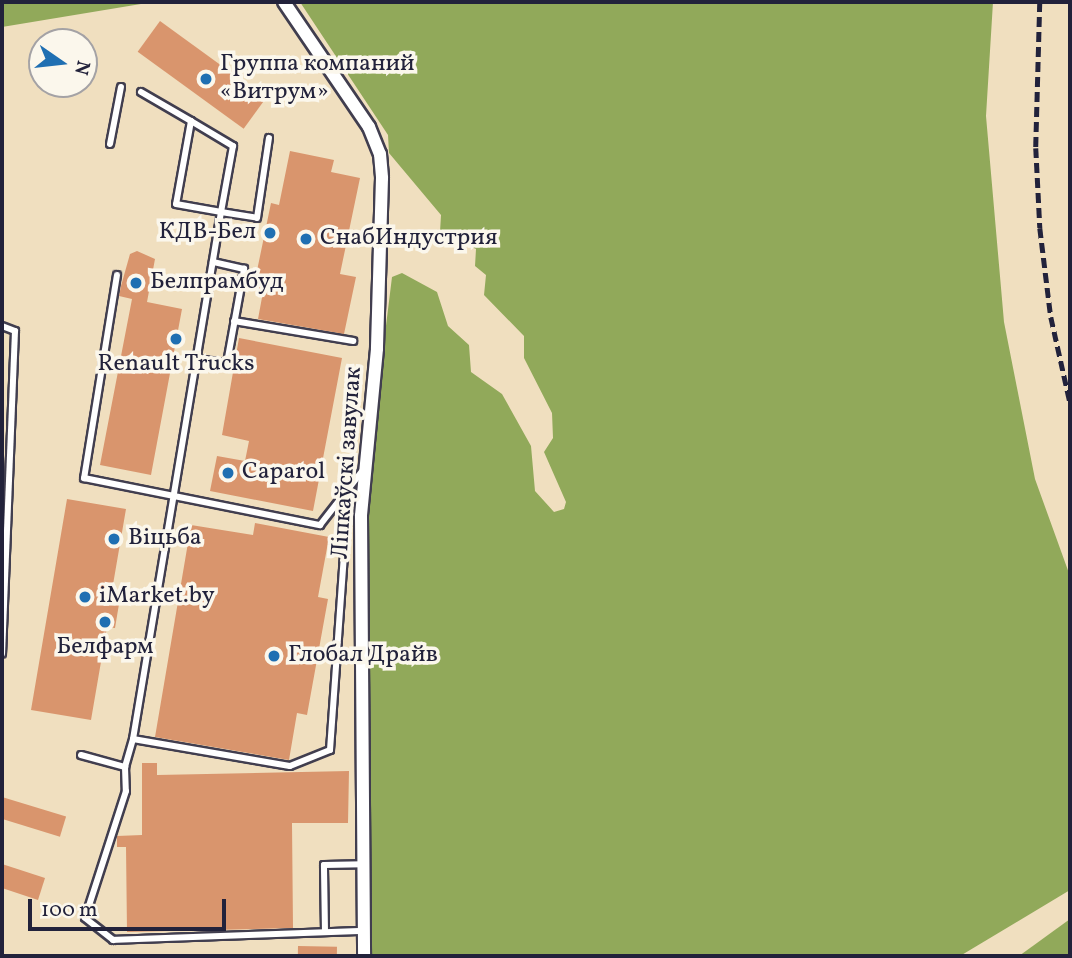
<!DOCTYPE html>
<meta charset="utf-8">
<style>
body{margin:0}
#map{position:relative;width:1072px;height:958px;overflow:hidden;background:#f0dfbf;font-family:Vollkorn,serif}
div>[style]{position:absolute}
.forest>*{inset:0;background:#91a95a}
.building>*{inset:0;background:#d9956d;transform-origin:0 0}
.roads{filter:drop-shadow(2px 0 #413e4f) drop-shadow(-2px 0 #413e4f) drop-shadow(0 2px #413e4f) drop-shadow(0 -2px #413e4f)}
.service>*{height:6px;margin:-3px;padding:0 3px;transform-origin:3px;border-radius:3px;background:#fff}
.minor>*{height:12px;margin:-6px;padding:0 6px;transform-origin:6px;border-radius:6px;background:#fff}
.rail>*{height:4.5px;margin-top:-2.25px;transform-origin:0;background:repeating-linear-gradient(90deg,#22223b 0 10px,transparent 0 15px)}
.dots>*{width:19px;height:19px;translate:-50% -50%;box-sizing:border-box;border:4px solid #fbf7ec;border-radius:50%}
span{translate:-50% -50%;white-space:nowrap;text-align:center;line-height:1.15;-webkit-text-stroke:7px #fbf7ec;paint-order:stroke}
.poi-label{font-size:24px;color:#22223b}
.left{translate:0 -50%;text-align:left}
.right{translate:-100% -50%;text-align:right}
.street-label{font-size:24px;color:#22223b}
.frame{position:absolute;inset:0;border:4px solid #22223b;pointer-events:none}
.north{position:absolute;left:28px;top:28px;width:70px;height:70px;box-sizing:border-box;background:#fbf7ec;border:2px solid #a4a2a5;border-radius:50%;rotate:104deg;font-size:19px;font-weight:700;line-height:28px;text-align:center;color:#22223b}
.north::after{content:'';display:block;margin:auto;width:24px;height:32px;background:#1f6fb2;clip-path:polygon(50% 0,100% 100%,50% 72%,0 100%)}
.scale{position:absolute;left:28px;top:899px;width:198px;height:32px;box-sizing:border-box;border:4px solid #22223b;border-top:0;padding-left:9px;font-size:21px;line-height:24px;white-space:nowrap;color:#22223b;-webkit-text-stroke:5px #fbf7ec;paint-order:stroke}
</style>
<div id="map">
<div class="forest">
<i style="clip-path:polygon(2px 2px,153px 2px,2px 27px)"></i>
<i style="clip-path:polygon(300px 2px,993px 2px,986px 116px,1004px 322px,1035px 479px,1070px 576px,1070px 890px,960px 956px,367px 956px,366px 488px,392px 277px,402px 273px,437px 292px,448px 326px,469px 345px,471px 372px,502px 394px,531px 446px,535px 491px,554px 512px,564px 509px,566px 502px,544px 452px,553px 438px,552px 413px,524px 358px,524px 336px,484px 295px,486px 275px,475px 266px,476px 249px,440px 232px,441px 215px,389px 153px,388px 135px)"></i>
<i style="clip-path:polygon(1070px 919px,1070px 956px,1019px 956px)"></i>
</div>
<div class="building">
<i style="left:160px;top:21px;width:131px;height:38px;rotate:36deg"></i>
<i style="clip-path:polygon(290px 151px,334px 160px,331px 172px,360px 178px,340px 274px,356px 277px,344px 334px,258px 319px,263px 292px,253px 290px,271px 203px,279px 205px)"></i>
<i style="clip-path:polygon(137px 251px,155px 259px,147px 302px,182px 309px,151px 475px,100px 465px,132px 299px,119px 296px,121px 286px,130px 254px)"></i>
<i style="clip-path:polygon(239px 338px,342px 358px,313px 511px,210px 491px,217px 456px,245px 461px,249px 441px,222px 435px)"></i>
<i style="clip-path:polygon(67px 499px,126px 509px,110px 602px,119px 604px,115px 628px,107px 627px,91px 720px,31px 710px)"></i>
<i style="clip-path:polygon(255px 523px,329px 537px,318px 597px,328px 599px,307px 715px,297px 713px,289px 760px,155px 737px,191px 525px,253px 535px)"></i>
<i style="clip-path:polygon(142px 763px,157px 763px,157px 775px,349px 771px,348px 823px,292px 823px,293px 928px,127px 932px,126px 847px,117px 847px,117px 836px,142px 835px)"></i>
<i style="left:2px;top:797px;width:67px;height:21px;rotate:17deg"></i>
<i style="clip-path:polygon(2px 864px,45px 878px,38px 900px,2px 888px)"></i>
<i style="left:298px;top:946px;width:39px;height:10px;rotate:1deg"></i>
</div>
<div class="roads">
<div class="service">
<i style="left:141px;top:92px;width:58px;rotate:30.1deg"></i>
<i style="left:191px;top:121px;width:84px;rotate:100.2deg"></i>
<i style="left:176px;top:204px;width:46px;rotate:10.1deg"></i>
<i style="left:221px;top:212px;width:534px;rotate:99.48deg"></i>
<i style="left:133px;top:739px;width:29px;rotate:106deg"></i>
<i style="left:125px;top:767px;width:24px;rotate:88deg"></i>
<i style="left:126px;top:791px;width:133px;rotate:107.9deg"></i>
<i style="left:85px;top:918px;width:36px;rotate:38deg"></i>
<i style="left:113px;top:940px;width:250px;rotate:-2.1deg"></i>
<i style="left:191px;top:121px;width:49px;rotate:30.8deg"></i>
<i style="left:233px;top:146px;width:67px;rotate:100.3deg"></i>
<i style="left:221px;top:212px;width:36px;rotate:9deg"></i>
<i style="left:257px;top:218px;width:81px;rotate:-81.5deg"></i>
<i style="left:110px;top:144px;width:58px;rotate:-79.1deg"></i>
<i style="left:117px;top:275px;width:206px;rotate:99.2deg"></i>
<i style="left:84px;top:478px;width:241px;rotate:11.3deg"></i>
<i style="left:320px;top:525px;width:70px;rotate:-52deg"></i>
<i style="left:234px;top:321px;width:121px;rotate:9.5deg"></i>
<i style="left:2px;top:326px;width:14px;rotate:21deg"></i>
<i style="left:15px;top:331px;width:323px;rotate:92.3deg"></i>
<i style="left:197px;top:359px;width:30px;rotate:8deg"></i>
<i style="left:227px;top:363px;width:96px;rotate:-79.7deg"></i>
<i style="left:244px;top:269px;width:32px;rotate:-167deg"></i>
<i style="left:133px;top:739px;width:159px;rotate:9.8deg"></i>
<i style="left:290px;top:766px;width:43px;rotate:-21.8deg"></i>
<i style="left:330px;top:750px;width:224px;rotate:-85.9deg"></i>
<i style="left:346px;top:527px;width:24px;rotate:-114deg"></i>
<i style="left:81px;top:755px;width:46px;rotate:15.3deg"></i>
<i style="left:325px;top:932px;width:67px;rotate:-90.9deg"></i>
<i style="left:324px;top:865px;width:39px;rotate:-1deg"></i>
</div>
<div class="minor">
<i style="left:284px;top:2px;width:151px;rotate:55.8deg"></i>
<i style="left:369px;top:127px;width:29px;rotate:68deg"></i>
<i style="left:380px;top:154px;width:24px;rotate:85deg"></i>
<i style="left:382px;top:178px;width:171px;rotate:91.7deg"></i>
<i style="left:377px;top:349px;width:168px;rotate:95.5deg"></i>
<i style="left:361px;top:516px;width:440px;rotate:89.6deg"></i>
</div>
</div>
<div class="rail">
<i style="left:1040px;top:2px;width:146px;rotate:91.6deg"></i>
<i style="left:1036px;top:148px;width:80px;rotate:87.1deg"></i>
<i style="left:1040px;top:228px;width:90px;rotate:83deg"></i>
<i style="left:1051px;top:317px;width:87px;rotate:77.4deg"></i>
</div>
<div class="dots">
<i style="left:206px;top:79px;background:#1f6fb2"></i>
<i style="left:270px;top:233px;background:#1f6fb2"></i>
<i style="left:306px;top:239px;background:#1f6fb2"></i>
<i style="left:136px;top:283px;background:#1f6fb2"></i>
<i style="left:176px;top:339px;background:#1f6fb2"></i>
<i style="left:228px;top:473px;background:#1f6fb2"></i>
<i style="left:114px;top:539px;background:#1f6fb2"></i>
<i style="left:85px;top:597px;background:#1f6fb2"></i>
<i style="left:105px;top:622px;background:#1f6fb2"></i>
<i style="left:274px;top:656px;background:#1f6fb2"></i>
</div>
<div class="poi-label">
<span class="left" style="left:220px;top:79px">Группа компаний<br>«Витрум»</span>
<span class="right" style="left:256px;top:233px">КДВ-Бел</span>
<span class="left" style="left:320px;top:239px">СнабИндустрия</span>
<span class="left" style="left:150px;top:283px">Белпрамбуд</span>
<span style="left:176px;top:365px">Renault Trucks</span>
<span class="left" style="left:242px;top:473px">Caparol</span>
<span class="left" style="left:128px;top:539px">Віцьба</span>
<span class="left" style="left:99px;top:597px">iMarket.by</span>
<span style="left:105px;top:648px">Белфарм</span>
<span class="left" style="left:288px;top:656px">Глобал Драйв</span>
</div>
<div class="street-label">
<span style="left:348px;top:463px;rotate:-86deg">Ліпкаўскі завулак</span>
</div>
<div class="frame"></div>
<div class="north">N</div>
<div class="scale">100 m</div>
</div>
